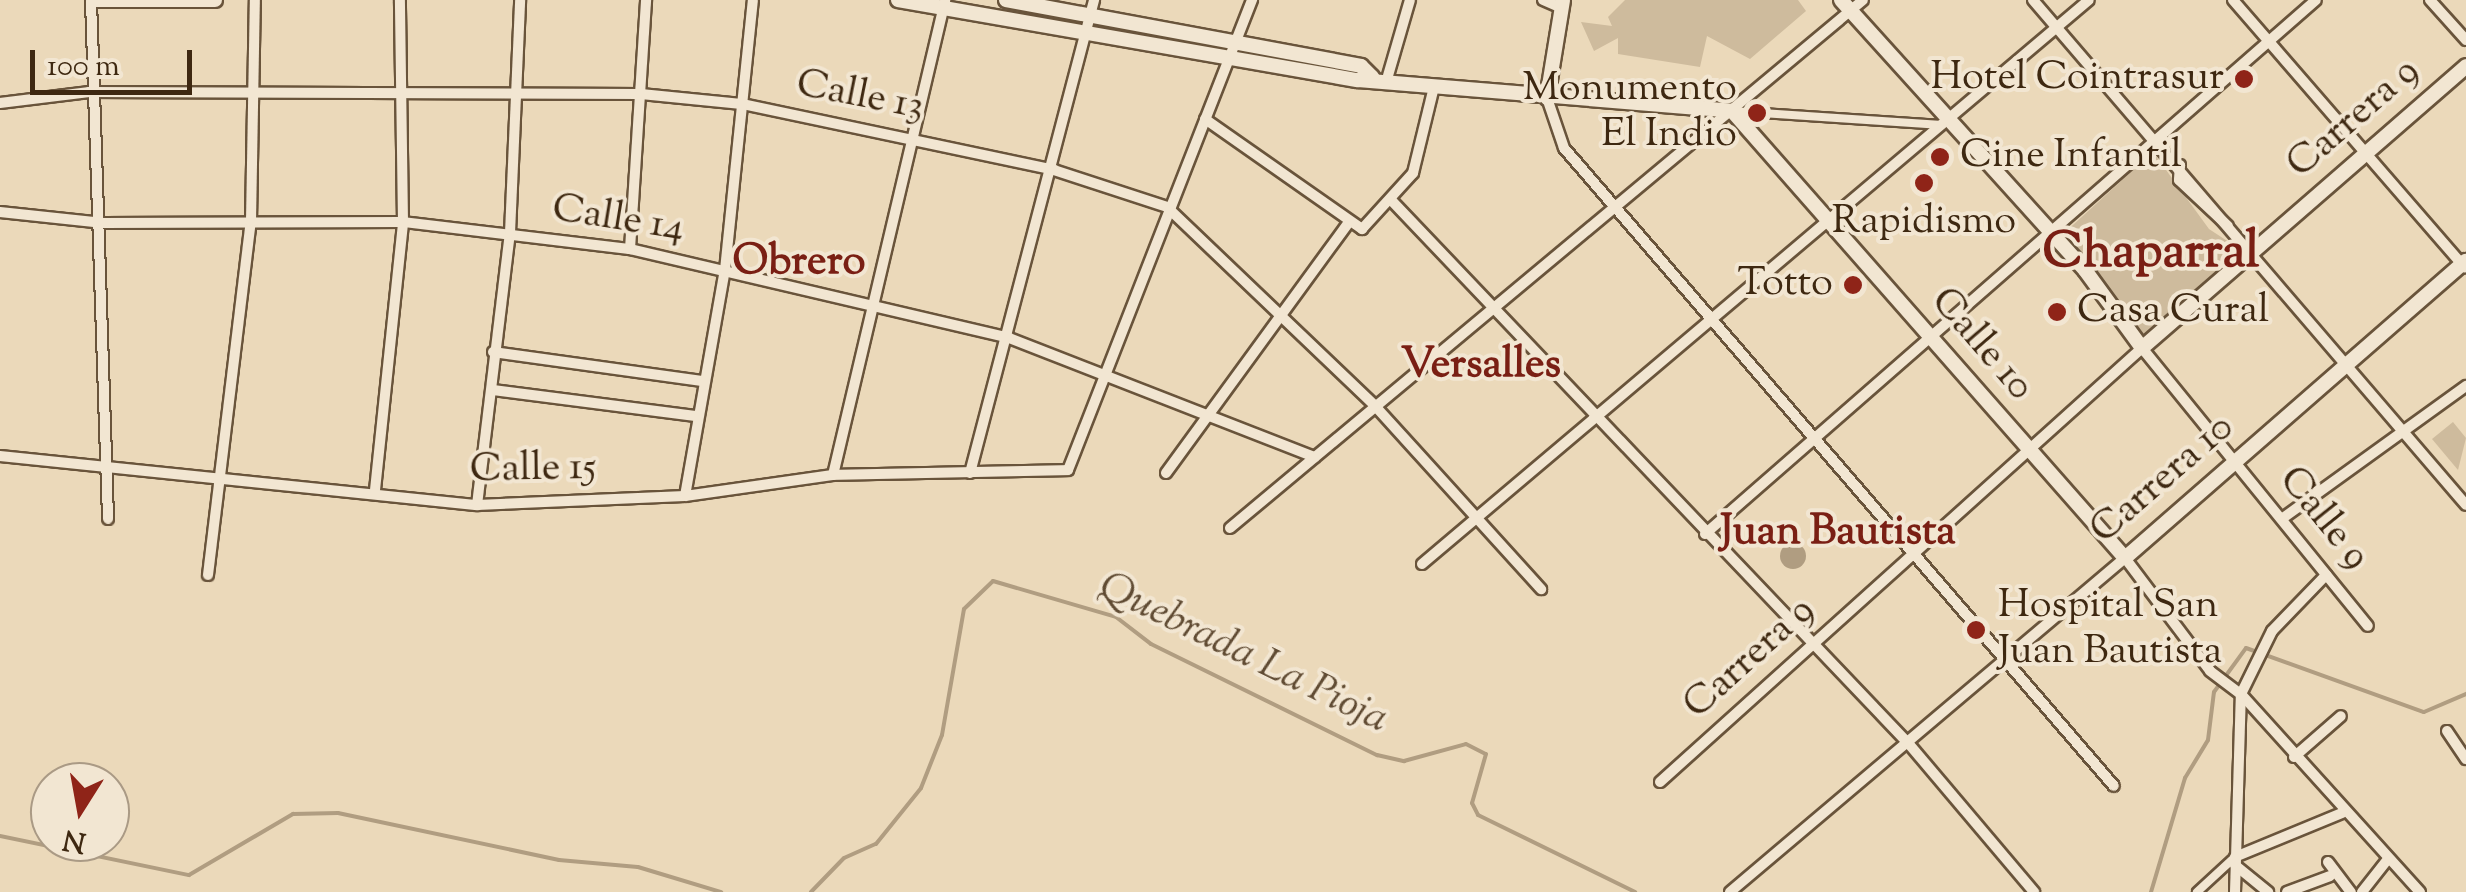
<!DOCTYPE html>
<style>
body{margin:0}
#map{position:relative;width:2466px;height:892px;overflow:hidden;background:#ebd9ba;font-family:"Sorts Mill Goudy",serif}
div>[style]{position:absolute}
.green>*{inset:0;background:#cebb9d}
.water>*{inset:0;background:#b09d81}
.round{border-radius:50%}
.stream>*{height:4px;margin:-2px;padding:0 2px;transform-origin:2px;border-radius:2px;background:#b09d81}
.roads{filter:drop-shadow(2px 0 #69543b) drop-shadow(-2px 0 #69543b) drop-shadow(0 2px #69543b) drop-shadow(0 -2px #69543b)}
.pedestrian>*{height:8px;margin:-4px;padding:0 4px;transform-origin:4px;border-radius:4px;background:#f2e6d2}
.minor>*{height:10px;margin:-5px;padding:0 5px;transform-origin:5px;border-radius:5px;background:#f2e6d2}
.secondary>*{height:14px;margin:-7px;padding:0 7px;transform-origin:7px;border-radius:7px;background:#f2e6d2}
.dots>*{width:28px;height:28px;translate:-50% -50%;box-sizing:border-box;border:5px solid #f2e6d2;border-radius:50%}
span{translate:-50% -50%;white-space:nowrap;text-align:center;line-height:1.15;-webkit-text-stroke:8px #f2e6d2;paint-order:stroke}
.poi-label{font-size:40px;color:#3e2811}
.right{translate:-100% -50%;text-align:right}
.left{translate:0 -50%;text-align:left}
.street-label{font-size:40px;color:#3e2811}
.neighbourhood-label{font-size:42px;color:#7a1f14;font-weight:700}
.water-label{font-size:42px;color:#604b33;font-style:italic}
.district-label{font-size:50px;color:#7a1f14;font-weight:700}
.north{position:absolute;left:30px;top:762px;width:100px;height:100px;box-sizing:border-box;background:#f2e6d2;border:2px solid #aa9a85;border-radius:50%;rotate:191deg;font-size:28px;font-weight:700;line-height:40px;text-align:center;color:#3e2811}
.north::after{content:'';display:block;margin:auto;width:35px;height:45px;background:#8f2418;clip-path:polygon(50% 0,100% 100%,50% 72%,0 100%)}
.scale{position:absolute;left:30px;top:50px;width:162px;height:45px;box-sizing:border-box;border:5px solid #3e2811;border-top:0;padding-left:12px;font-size:30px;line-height:35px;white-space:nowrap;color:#3e2811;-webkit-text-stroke:8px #f2e6d2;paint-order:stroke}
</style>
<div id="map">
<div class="green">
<i style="clip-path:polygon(1625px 0,1798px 0,1806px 11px,1750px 59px,1707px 36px,1700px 67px,1618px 54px,1618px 38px,1594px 51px,1581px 22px,1612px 26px,1608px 17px)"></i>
<i style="clip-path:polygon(2153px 152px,2209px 229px,2241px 250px,2143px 336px,2063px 234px)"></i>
<i style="clip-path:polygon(2453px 422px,2466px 438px,2458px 470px,2432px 439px)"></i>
</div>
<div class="water">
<i class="round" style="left:1780px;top:543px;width:26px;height:26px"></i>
</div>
<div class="stream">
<i style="left:0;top:836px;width:193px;rotate:11.7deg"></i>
<i style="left:189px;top:875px;width:121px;rotate:-30.4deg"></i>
<i style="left:293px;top:814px;width:45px;rotate:-1.3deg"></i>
<i style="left:338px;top:813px;width:226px;rotate:12deg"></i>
<i style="left:559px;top:860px;width:79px;rotate:5.1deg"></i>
<i style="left:638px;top:867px;width:87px;rotate:16.8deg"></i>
<i style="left:811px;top:892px;width:47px;rotate:-45.9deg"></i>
<i style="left:844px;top:858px;width:35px;rotate:-24deg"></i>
<i style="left:876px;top:844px;width:72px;rotate:-51.2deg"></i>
<i style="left:921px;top:788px;width:57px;rotate:-68.4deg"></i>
<i style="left:942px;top:735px;width:128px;rotate:-80.1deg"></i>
<i style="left:964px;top:609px;width:40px;rotate:-44deg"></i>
<i style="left:993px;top:581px;width:128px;rotate:16.3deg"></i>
<i style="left:1116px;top:617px;width:44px;rotate:37.6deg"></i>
<i style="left:1151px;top:644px;width:252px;rotate:26.2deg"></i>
<i style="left:1377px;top:755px;width:28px;rotate:13deg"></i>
<i style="left:1404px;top:761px;width:64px;rotate:-15.3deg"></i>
<i style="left:1466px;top:744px;width:22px;rotate:27deg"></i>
<i style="left:1486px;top:754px;width:51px;rotate:105.9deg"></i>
<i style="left:1472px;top:803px;width:13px;rotate:63deg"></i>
<i style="left:1478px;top:815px;width:175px;rotate:26.1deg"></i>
<i style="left:2151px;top:892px;width:119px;rotate:-73.4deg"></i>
<i style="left:2185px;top:778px;width:44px;rotate:-58.8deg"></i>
<i style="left:2208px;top:740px;width:48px;rotate:-82.9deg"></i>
<i style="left:2214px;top:692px;width:54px;rotate:-54deg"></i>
<i style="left:2246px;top:648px;width:189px;rotate:19.8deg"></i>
<i style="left:2424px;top:712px;width:46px;rotate:-23.2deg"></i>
</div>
<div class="roads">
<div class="pedestrian">
<i style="left:1732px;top:111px;width:210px;rotate:3.8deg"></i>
<i style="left:2197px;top:892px;width:52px;rotate:-42.6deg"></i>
</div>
<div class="minor">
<i style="left:91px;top:0;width:519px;rotate:88.12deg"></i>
<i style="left:1543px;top:0;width:15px;rotate:23deg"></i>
<i style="left:2033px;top:0;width:665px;rotate:49.39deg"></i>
<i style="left:2233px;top:0;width:354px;rotate:49.1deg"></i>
<i style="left:2430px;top:0;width:54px;rotate:48deg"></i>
<i style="left:1387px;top:79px;width:82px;rotate:-73.8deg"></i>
<i style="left:1547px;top:98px;width:53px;rotate:71.2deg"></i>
<i style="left:1564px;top:148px;width:842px;rotate:49.24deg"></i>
<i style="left:0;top:103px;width:90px;rotate:-7deg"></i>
<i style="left:89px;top:92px;width:552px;rotate:0.21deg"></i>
<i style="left:641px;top:94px;width:101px;rotate:5.7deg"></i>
<i style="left:742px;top:104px;width:319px;rotate:11.9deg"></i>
<i style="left:1054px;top:170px;width:119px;rotate:18.1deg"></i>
<i style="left:1167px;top:207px;width:289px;rotate:43.7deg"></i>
<i style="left:1376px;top:407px;width:246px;rotate:47.8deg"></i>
<i style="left:1205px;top:119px;width:192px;rotate:35deg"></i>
<i style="left:1362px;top:229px;width:76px;rotate:-47.7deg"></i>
<i style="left:1413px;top:173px;width:89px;rotate:-76.3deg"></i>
<i style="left:2180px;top:165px;width:15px;rotate:94deg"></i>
<i style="left:2179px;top:180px;width:67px;rotate:43.2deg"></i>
<i style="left:1392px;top:201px;width:750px;rotate:46.41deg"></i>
<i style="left:1909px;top:744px;width:194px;rotate:49.8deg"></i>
<i style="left:0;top:212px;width:104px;rotate:6.1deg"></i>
<i style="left:103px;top:223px;width:300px;rotate:-0.2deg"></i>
<i style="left:403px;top:222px;width:229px;rotate:6.8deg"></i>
<i style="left:630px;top:249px;width:389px;rotate:13.2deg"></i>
<i style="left:1009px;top:338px;width:328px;rotate:21.3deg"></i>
<i style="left:630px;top:249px;width:250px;rotate:-86.3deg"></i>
<i style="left:493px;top:352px;width:211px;rotate:7.9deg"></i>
<i style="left:493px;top:390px;width:204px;rotate:7.3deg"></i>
<i style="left:0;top:456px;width:480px;rotate:5.9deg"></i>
<i style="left:477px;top:505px;width:208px;rotate:-2.5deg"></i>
<i style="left:685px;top:496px;width:149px;rotate:-8.1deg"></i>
<i style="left:833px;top:475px;width:235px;rotate:-1.2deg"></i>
<i style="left:1068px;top:470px;width:505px;rotate:-68.62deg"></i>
<i style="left:970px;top:473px;width:489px;rotate:-75.3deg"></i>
<i style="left:1166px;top:473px;width:307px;rotate:-53.9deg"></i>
<i style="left:833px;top:475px;width:488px;rotate:-76.7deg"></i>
<i style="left:375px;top:490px;width:269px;rotate:-84deg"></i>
<i style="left:403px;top:222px;width:222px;rotate:-90.8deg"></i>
<i style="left:685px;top:496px;width:230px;rotate:-80deg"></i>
<i style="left:725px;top:270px;width:271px;rotate:-84.1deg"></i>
<i style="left:477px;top:505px;width:274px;rotate:-83.1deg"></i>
<i style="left:510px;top:233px;width:233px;rotate:-87.5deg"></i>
<i style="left:2283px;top:518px;width:226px;rotate:-35.8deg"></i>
<i style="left:1230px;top:528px;width:824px;rotate:-39.83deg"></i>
<i style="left:1705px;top:534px;width:811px;rotate:-41.15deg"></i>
<i style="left:1422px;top:564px;width:873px;rotate:-40.22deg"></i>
<i style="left:208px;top:575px;width:357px;rotate:-83.1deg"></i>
<i style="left:251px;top:221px;width:221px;rotate:-89deg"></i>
<i style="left:2447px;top:731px;width:34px;rotate:56deg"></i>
<i style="left:2294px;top:757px;width:62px;rotate:-41.1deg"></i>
<i style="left:1660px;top:782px;width:649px;rotate:-42deg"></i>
<i style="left:2142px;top:348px;width:358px;rotate:50.9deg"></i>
<i style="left:2235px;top:857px;width:116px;rotate:-22.4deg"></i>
<i style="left:2328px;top:862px;width:38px;rotate:53deg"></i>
<i style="left:2235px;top:865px;width:43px;rotate:39.3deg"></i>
<i style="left:1730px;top:892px;width:517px;rotate:-40.22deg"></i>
<i style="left:2125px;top:558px;width:141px;rotate:53deg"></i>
<i style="left:2210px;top:671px;width:39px;rotate:37deg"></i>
<i style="left:2241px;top:694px;width:267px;rotate:47.9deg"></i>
<i style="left:2235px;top:892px;width:198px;rotate:-88.3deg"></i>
<i style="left:2241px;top:694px;width:70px;rotate:-63.8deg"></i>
<i style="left:2272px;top:631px;width:78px;rotate:-46deg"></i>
<i style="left:2287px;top:892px;width:46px;rotate:-20.4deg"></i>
<i style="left:2362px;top:892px;width:42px;rotate:-51.8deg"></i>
</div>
<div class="secondary">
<i style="left:95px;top:0;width:120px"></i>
<i style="left:898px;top:0;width:467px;rotate:9.9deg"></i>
<i style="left:1358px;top:80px;width:375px;rotate:4.7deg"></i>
<i style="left:1732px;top:111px;width:595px;rotate:48.68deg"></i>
<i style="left:2125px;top:558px;width:452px;rotate:-41.1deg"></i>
<i style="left:1006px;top:0;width:361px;rotate:10.5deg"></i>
<i style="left:1361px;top:66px;width:16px;rotate:45deg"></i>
<i style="left:1841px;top:0;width:364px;rotate:47.9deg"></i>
<i style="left:2085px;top:270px;width:97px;rotate:53.8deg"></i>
<i style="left:2142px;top:348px;width:430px;rotate:-41deg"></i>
<i style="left:1547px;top:98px;width:99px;rotate:-80.7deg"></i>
</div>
</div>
<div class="dots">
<i style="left:2244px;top:79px;background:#8f2418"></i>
<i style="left:1757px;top:113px;background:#8f2418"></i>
<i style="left:1940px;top:157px;background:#8f2418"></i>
<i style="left:1924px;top:183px;background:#8f2418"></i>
<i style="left:1853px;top:285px;background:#8f2418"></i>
<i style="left:2057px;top:312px;background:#8f2418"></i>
<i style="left:1976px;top:630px;background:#8f2418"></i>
</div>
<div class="poi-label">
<span class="right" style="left:2224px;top:79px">Hotel Cointrasur</span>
<span class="right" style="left:1737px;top:113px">Monumento<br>El Indio</span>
<span class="left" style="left:1960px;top:157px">Cine Infantil</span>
<span style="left:1924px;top:223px">Rapidismo</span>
<span class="right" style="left:1833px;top:285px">Totto</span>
<span class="left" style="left:2077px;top:312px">Casa Cural</span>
<span class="left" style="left:1998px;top:630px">Hospital San<br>Juan Bautista</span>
</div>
<div class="street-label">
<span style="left:860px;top:97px;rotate:11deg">Calle 13</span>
<span style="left:2354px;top:119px;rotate:-41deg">Carrera 9</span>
<span style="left:618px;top:220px;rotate:9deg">Calle 14</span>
<span style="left:1981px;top:345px;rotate:49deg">Calle 10</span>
<span style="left:533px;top:470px;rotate:-1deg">Calle 15</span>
<span style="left:2163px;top:480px;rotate:-41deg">Carrera 10</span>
<span style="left:2323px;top:519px;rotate:51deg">Calle 9</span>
<span style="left:1750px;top:659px;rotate:-42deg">Carrera 9</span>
</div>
<div class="neighbourhood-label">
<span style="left:799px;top:263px">Obrero</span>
<span style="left:1481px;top:366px">Versalles</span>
<span style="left:1838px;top:533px">Juan Bautista</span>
</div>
<div class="water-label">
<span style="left:1243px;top:654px;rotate:26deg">Quebrada La Pioja</span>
</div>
<div class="district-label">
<span style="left:2151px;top:255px">Chaparral</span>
</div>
<div class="north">N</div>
<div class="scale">100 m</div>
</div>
